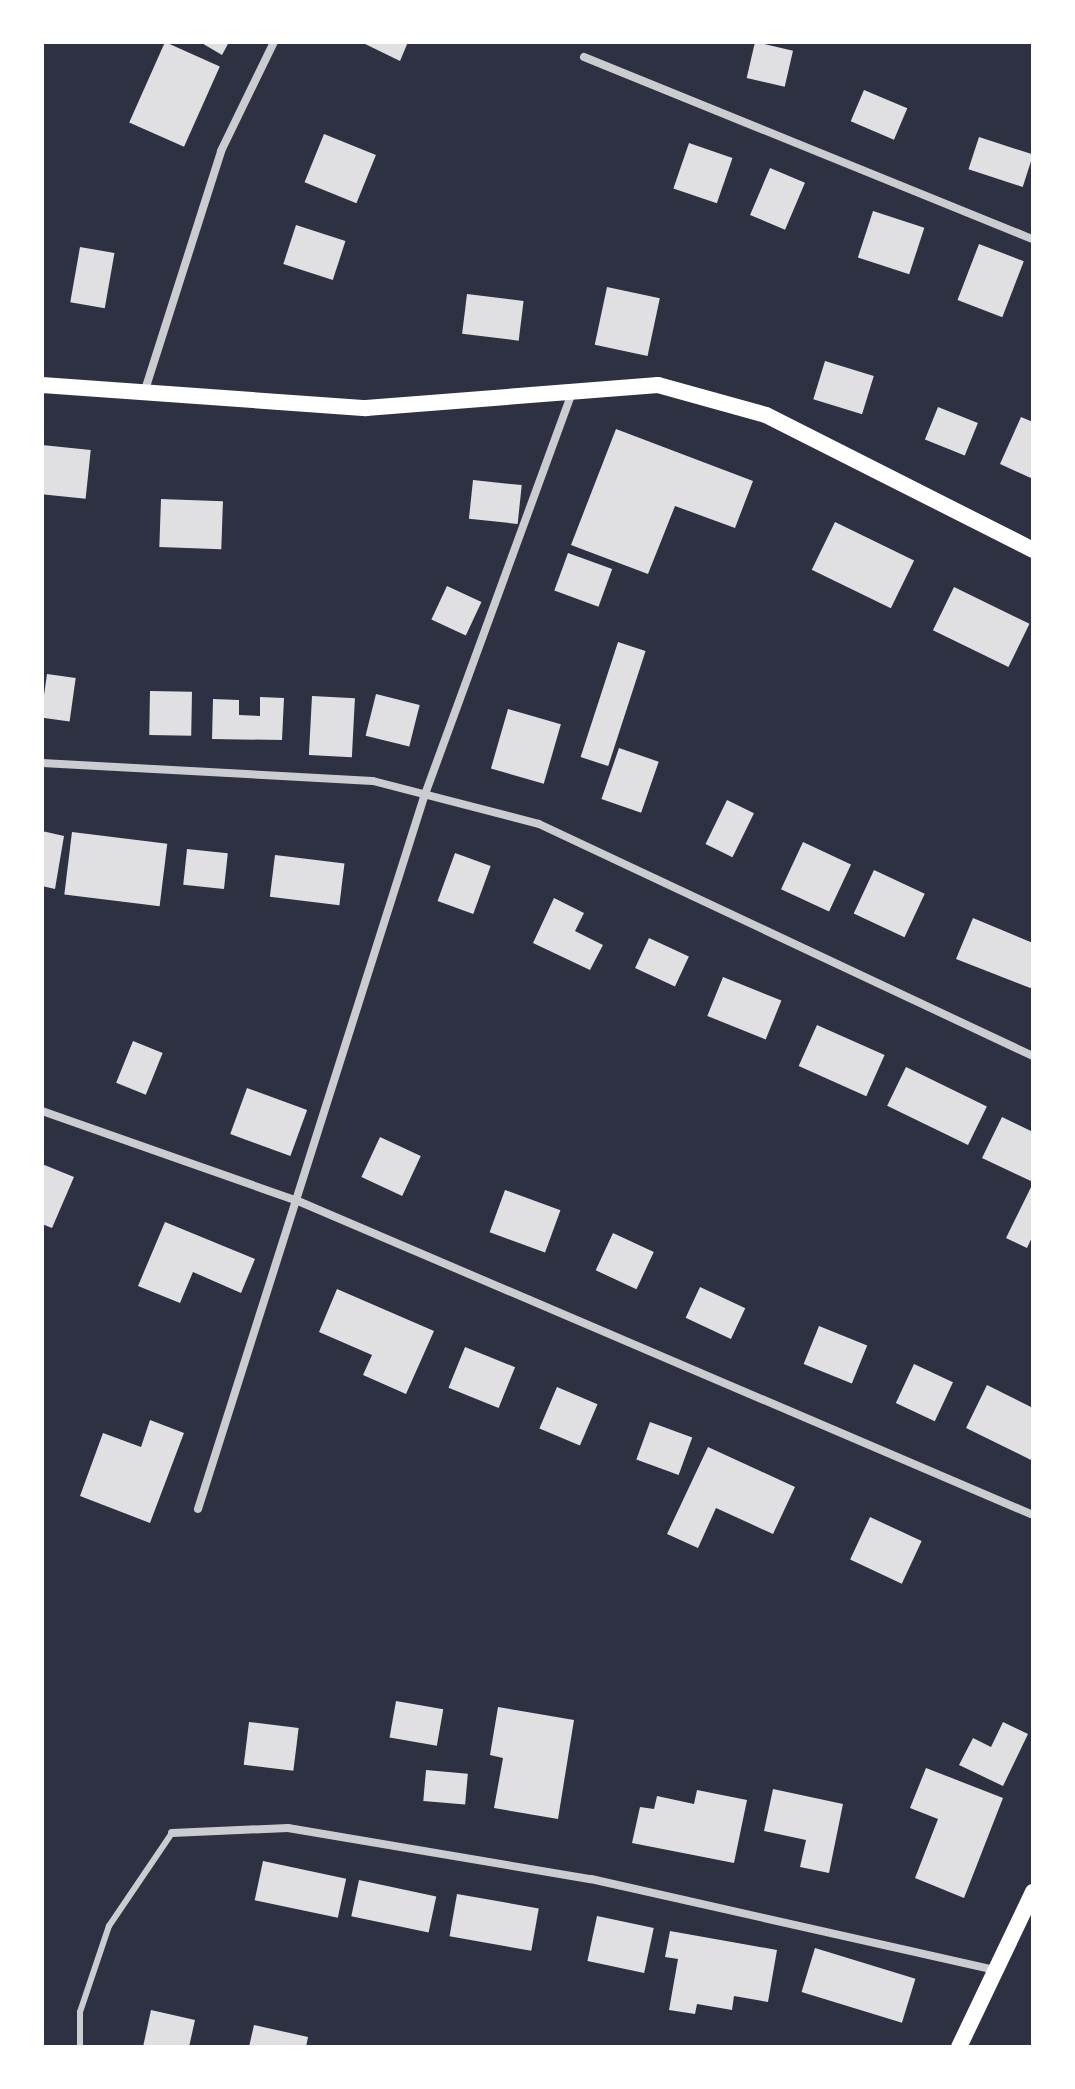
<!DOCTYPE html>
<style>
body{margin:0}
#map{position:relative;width:1075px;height:2089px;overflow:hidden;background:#2d3142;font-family:Bitter,serif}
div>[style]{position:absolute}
.building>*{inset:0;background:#e0e0e3;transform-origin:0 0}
.service>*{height:6px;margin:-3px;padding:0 3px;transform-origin:3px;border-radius:3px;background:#caccd0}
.minor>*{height:8px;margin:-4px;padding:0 4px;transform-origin:4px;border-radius:4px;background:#caccd0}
.secondary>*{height:16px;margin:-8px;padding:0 8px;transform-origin:8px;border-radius:8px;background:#fff}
span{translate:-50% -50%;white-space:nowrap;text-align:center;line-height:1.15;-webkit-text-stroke:8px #fff;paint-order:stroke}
.frame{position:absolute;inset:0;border:44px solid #fff;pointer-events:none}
</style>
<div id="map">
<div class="building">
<i style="left:165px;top:42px;width:60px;height:88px;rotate:24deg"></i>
<i style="clip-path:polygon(200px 42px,229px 42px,222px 55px)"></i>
<i style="clip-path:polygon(361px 42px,408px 42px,400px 61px)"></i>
<i style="left:755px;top:42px;width:39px;height:37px;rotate:13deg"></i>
<i style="left:864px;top:90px;width:47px;height:34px;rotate:23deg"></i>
<i style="left:324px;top:134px;width:56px;height:52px;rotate:22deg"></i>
<i style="left:979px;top:137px;width:57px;height:34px;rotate:18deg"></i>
<i style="left:689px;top:143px;width:46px;height:48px;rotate:19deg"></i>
<i style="left:770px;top:168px;width:38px;height:51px;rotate:23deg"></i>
<i style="left:873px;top:211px;width:54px;height:49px;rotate:18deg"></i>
<i style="left:296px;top:225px;width:52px;height:41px;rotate:18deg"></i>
<i style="left:979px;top:244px;width:48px;height:60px;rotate:21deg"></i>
<i style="left:80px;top:247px;width:35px;height:56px;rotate:10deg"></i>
<i style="left:607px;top:287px;width:54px;height:59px;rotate:12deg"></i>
<i style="left:467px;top:294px;width:57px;height:40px;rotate:7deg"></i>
<i style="left:825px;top:361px;width:51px;height:40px;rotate:17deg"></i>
<i style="left:938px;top:407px;width:43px;height:35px;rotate:22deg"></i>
<i style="clip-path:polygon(1021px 417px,1033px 422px,1033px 479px,1000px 464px)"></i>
<i style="clip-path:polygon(616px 429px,753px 481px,735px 528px,675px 506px,648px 574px,571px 545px)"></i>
<i style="left:42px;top:445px;width:49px;height:49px;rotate:6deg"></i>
<i style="left:473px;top:480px;width:49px;height:39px;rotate:6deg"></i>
<i style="left:161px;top:499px;width:62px;height:48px;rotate:2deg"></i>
<i style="left:835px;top:522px;width:88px;height:53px;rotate:26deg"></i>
<i style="left:568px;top:553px;width:47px;height:40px;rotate:20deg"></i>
<i style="left:447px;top:586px;width:38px;height:37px;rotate:25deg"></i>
<i style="left:954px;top:587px;width:84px;height:48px;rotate:26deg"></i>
<i style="left:618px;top:642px;width:29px;height:121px;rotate:18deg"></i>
<i style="left:47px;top:674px;width:29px;height:44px;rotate:8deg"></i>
<i style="left:150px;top:691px;width:42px;height:44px;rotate:1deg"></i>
<i style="left:376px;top:694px;width:45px;height:43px;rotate:14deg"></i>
<i style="left:312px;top:696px;width:43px;height:59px;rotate:3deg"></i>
<i style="clip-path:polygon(260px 697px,284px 698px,282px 740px,212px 739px,213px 699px,239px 700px,239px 715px,260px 716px)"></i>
<i style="left:508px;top:709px;width:55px;height:62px;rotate:16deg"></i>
<i style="left:619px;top:748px;width:42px;height:54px;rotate:19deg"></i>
<i style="left:727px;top:800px;width:30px;height:49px;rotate:26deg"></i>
<i style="clip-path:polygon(42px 831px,64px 836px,55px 889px,42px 886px)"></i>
<i style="left:72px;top:832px;width:96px;height:63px;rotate:7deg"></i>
<i style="left:803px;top:842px;width:53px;height:52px;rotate:25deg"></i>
<i style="left:187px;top:849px;width:41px;height:36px;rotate:6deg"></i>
<i style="left:455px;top:853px;width:38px;height:51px;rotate:20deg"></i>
<i style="left:275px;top:855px;width:70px;height:42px;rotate:7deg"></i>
<i style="left:874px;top:870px;width:56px;height:48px;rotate:25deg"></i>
<i style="clip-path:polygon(554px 898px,584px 913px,575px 931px,603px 945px,590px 970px,533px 943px)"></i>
<i style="clip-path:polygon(973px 918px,1033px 943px,1033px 989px,956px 959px)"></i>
<i style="left:649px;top:938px;width:44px;height:33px;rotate:25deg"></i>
<i style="left:723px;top:977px;width:63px;height:42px;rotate:22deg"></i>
<i style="left:817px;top:1025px;width:74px;height:45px;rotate:24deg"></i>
<i style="left:133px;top:1041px;width:32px;height:45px;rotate:22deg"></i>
<i style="left:906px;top:1067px;width:90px;height:43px;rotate:26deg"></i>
<i style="left:247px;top:1088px;width:64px;height:49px;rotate:20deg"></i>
<i style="clip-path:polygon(1002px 1117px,1033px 1132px,1033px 1182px,982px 1158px)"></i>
<i style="left:380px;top:1137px;width:45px;height:44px;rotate:25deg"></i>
<i style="clip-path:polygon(42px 1164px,74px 1177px,52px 1228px,42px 1224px)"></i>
<i style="clip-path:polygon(1033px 1183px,1033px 1235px,1027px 1248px,1006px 1238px)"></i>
<i style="left:505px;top:1190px;width:59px;height:45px;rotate:20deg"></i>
<i style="clip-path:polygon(165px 1222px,255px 1259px,241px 1293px,193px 1272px,180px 1303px,138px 1286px)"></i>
<i style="left:613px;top:1233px;width:45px;height:41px;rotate:25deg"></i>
<i style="left:700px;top:1287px;width:50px;height:34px;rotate:25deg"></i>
<i style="clip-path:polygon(337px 1289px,434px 1331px,406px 1394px,363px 1375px,372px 1355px,319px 1332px)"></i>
<i style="left:819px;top:1326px;width:52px;height:41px;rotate:22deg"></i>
<i style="left:465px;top:1347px;width:54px;height:44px;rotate:22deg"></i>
<i style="left:914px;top:1364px;width:43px;height:43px;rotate:25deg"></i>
<i style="clip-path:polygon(987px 1385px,1033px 1408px,1031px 1460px,966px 1428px)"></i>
<i style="left:557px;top:1387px;width:44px;height:45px;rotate:23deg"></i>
<i style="clip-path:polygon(150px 1420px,184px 1433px,150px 1523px,80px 1496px,103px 1433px,141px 1447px)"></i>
<i style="left:650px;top:1422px;width:45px;height:40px;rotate:20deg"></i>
<i style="clip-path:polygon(708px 1447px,795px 1487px,773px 1534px,716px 1508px,698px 1548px,667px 1534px)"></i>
<i style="left:870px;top:1517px;width:57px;height:47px;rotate:25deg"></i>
<i style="left:396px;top:1701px;width:48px;height:37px;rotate:10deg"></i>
<i style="clip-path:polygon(498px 1707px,574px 1720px,558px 1819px,494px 1808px,503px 1758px,490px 1755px)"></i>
<i style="left:249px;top:1722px;width:50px;height:43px;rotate:7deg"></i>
<i style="clip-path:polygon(1003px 1722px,1028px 1734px,1003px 1786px,959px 1765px,973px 1738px,991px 1747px)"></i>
<i style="clip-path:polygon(926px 1768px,1003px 1798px,964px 1898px,915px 1878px,938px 1819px,910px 1808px)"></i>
<i style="left:426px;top:1770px;width:42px;height:31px;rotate:5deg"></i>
<i style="clip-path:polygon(773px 1789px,843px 1804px,829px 1873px,800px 1867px,806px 1840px,764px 1831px)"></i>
<i style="clip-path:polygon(697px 1790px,747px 1800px,734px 1863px,632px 1843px,640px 1807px,654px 1809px,657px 1796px,694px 1804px)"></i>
<i style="left:263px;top:1861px;width:85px;height:40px;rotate:12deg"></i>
<i style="left:359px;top:1880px;width:79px;height:37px;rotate:12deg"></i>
<i style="left:457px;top:1894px;width:83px;height:43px;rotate:10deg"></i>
<i style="left:597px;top:1916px;width:58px;height:46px;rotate:12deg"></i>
<i style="clip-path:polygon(670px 1931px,777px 1950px,768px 2002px,734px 1996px,732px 2010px,697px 2004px,695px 2014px,669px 2010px,678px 1959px,665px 1957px)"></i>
<i style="left:815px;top:1948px;width:105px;height:46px;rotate:17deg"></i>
<i style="clip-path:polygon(151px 2010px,195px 2020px,189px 2047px,143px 2047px)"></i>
<i style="clip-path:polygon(254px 2025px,308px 2037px,306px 2047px,249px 2047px)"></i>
</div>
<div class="service">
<i style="left:80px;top:2047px;width:35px;rotate:-90deg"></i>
<i style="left:80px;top:2012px;width:91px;rotate:-71.4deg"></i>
<i style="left:109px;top:1926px;width:112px;rotate:-55.9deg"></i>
</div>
<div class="minor">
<i style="left:584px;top:57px;width:484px;rotate:22.1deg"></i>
<i style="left:144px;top:393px;width:254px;rotate:-72.3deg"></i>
<i style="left:221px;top:151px;width:121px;rotate:-64.1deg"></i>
<i style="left:42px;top:763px;width:331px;rotate:3.1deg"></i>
<i style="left:373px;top:781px;width:171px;rotate:14.5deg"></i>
<i style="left:539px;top:824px;width:546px;rotate:25.16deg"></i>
<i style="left:42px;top:1111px;width:271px;rotate:19.4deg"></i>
<i style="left:298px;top:1201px;width:799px;rotate:23.13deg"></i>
<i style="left:198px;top:1509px;width:747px;rotate:-72.39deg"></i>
<i style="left:424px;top:797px;width:431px;rotate:-69.9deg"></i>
<i style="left:172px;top:1833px;width:116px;rotate:-2.5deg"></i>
<i style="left:288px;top:1828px;width:307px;rotate:9.6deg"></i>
<i style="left:591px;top:1879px;width:417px;rotate:12.7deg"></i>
</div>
<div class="secondary">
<i style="left:42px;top:385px;width:325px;rotate:4.1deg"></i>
<i style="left:366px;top:408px;width:293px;rotate:-4.5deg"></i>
<i style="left:658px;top:385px;width:112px;rotate:15.5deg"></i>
<i style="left:766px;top:415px;width:299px;rotate:26.8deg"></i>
<i style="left:959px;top:2047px;width:172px;rotate:-64.5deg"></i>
</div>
<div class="frame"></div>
</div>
